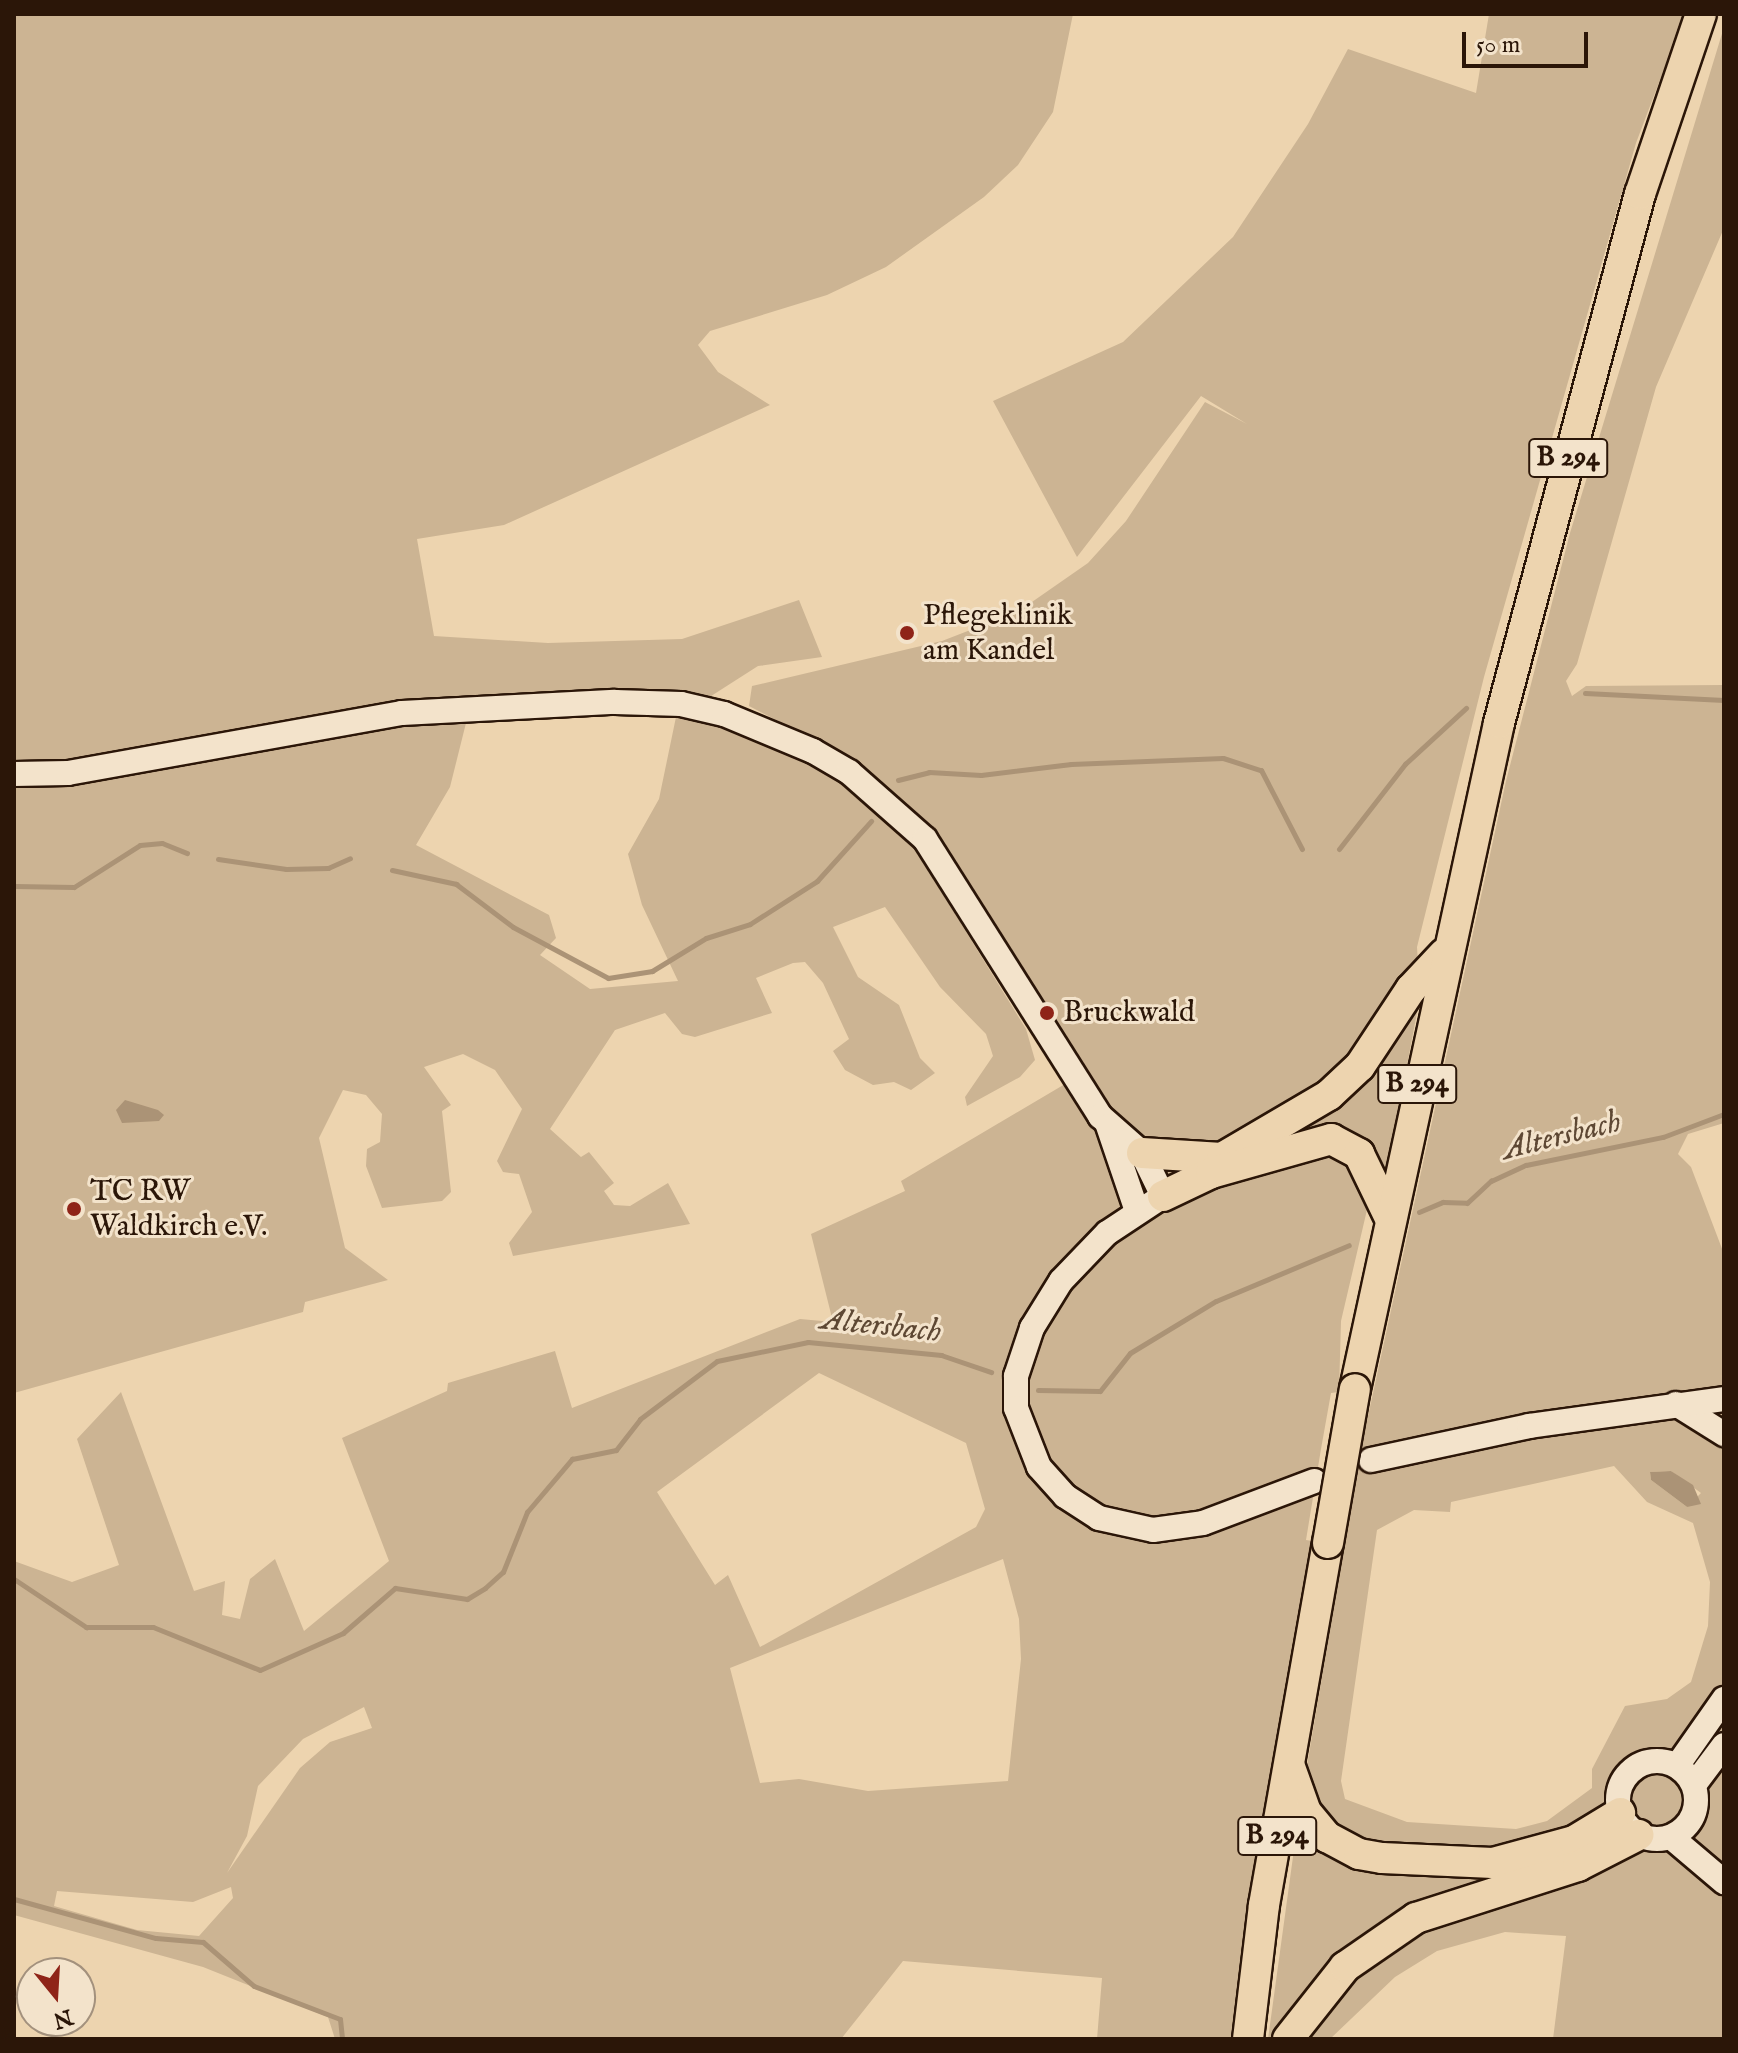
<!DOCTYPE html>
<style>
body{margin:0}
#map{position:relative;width:1738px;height:2053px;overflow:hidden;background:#edd4af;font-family:"IM FELL English",serif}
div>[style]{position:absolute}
.green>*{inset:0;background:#ccb493}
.water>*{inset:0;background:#ab9376}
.stream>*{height:5px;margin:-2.5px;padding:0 2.5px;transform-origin:2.5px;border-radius:2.5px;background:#ab9376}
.roads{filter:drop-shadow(2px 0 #2b1608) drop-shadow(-2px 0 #2b1608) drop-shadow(0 2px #2b1608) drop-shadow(0 -2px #2b1608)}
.secondary>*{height:24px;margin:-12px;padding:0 12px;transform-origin:12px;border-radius:12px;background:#f3e3cb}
.secondary>.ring{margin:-12px;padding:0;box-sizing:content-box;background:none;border:24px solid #f3e3cb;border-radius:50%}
.highway>*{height:30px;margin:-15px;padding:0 15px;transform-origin:15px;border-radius:15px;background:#edd4af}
.bridges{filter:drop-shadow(2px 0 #2b1608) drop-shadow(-2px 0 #2b1608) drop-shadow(0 2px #2b1608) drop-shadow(0 -2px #2b1608)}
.highway-bridge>*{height:30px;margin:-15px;padding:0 15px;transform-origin:15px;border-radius:15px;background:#edd4af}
.dots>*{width:22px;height:22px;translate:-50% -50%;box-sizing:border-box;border:4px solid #f3e3cb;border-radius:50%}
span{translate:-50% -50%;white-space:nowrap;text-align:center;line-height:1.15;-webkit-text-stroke:6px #f3e3cb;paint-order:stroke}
.shield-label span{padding:2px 6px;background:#f3e3cb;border:2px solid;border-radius:6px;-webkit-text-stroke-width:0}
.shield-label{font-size:28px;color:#2b1608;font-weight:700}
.poi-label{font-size:30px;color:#2b1608}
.left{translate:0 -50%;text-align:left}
.water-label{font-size:32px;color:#5e4834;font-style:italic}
.frame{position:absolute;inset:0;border:16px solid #2b1608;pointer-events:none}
.north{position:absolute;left:16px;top:1957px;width:80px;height:80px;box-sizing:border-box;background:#f3e3cb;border:2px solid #a3917d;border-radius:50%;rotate:162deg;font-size:22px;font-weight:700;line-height:32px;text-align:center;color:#2b1608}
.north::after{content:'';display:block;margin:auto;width:28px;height:36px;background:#8f2418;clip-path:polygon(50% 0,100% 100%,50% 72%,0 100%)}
.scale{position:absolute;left:1462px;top:32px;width:126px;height:36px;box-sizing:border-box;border:4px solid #2b1608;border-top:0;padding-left:10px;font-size:24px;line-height:28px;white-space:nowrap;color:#2b1608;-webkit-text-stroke:6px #f3e3cb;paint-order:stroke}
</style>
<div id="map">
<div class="green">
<i style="clip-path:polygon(evenodd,14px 14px,1073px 14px,1053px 112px,1018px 165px,984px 197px,886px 267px,827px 295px,710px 331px,698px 345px,718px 372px,770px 405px,504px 525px,417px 539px,434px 636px,548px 643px,682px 639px,799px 600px,822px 657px,758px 666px,708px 698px,681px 704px,469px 711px,450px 787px,416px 845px,549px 915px,556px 938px,540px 955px,590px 989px,678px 981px,642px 905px,628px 854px,659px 799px,676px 717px,732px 726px,843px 777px,858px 762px,749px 706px,752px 686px,942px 641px,1019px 611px,1088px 563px,1126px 521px,1205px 402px,1247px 424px,1201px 396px,1077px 557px,993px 401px,1123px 342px,1233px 237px,1308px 124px,1348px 49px,1476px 93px,1489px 14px,1685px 14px,1636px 143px,1484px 677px,1417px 947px,1420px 997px,1386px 1175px,1377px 1167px,1341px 1321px,1339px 1392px,1331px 1393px,1321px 1449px,1306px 1540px,1312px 1541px,1233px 2039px,1097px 2039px,1102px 1978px,903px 1961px,841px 2039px,335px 2039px,328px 2017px,203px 1967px,14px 1915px,14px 1561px,72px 1582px,119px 1565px,77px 1439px,121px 1392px,194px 1591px,225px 1581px,222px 1615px,240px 1619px,250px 1579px,275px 1559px,304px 1631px,389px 1561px,342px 1438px,447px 1391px,448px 1383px,555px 1351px,572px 1408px,800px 1319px,833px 1322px,811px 1234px,905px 1191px,901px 1181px,1087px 1071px,942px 848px,923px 862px,1026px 1029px,1035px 1060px,1020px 1077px,967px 1106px,965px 1097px,993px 1056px,986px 1034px,940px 987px,885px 907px,833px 927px,858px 977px,899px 1005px,920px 1058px,935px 1073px,911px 1090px,894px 1082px,873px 1085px,845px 1070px,833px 1051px,849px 1039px,823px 983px,805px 962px,793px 963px,756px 978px,772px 1013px,695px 1037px,682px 1034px,665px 1013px,615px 1030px,550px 1129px,581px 1157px,589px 1152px,614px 1183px,604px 1191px,614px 1205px,630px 1206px,668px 1183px,690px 1224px,513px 1256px,509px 1243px,532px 1212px,519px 1174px,503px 1172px,497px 1161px,522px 1109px,495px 1070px,463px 1054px,424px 1067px,451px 1105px,442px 1111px,451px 1192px,442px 1201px,382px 1208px,366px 1166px,367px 1149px,380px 1142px,382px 1114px,366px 1095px,343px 1090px,319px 1138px,345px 1248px,388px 1280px,305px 1302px,303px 1312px,14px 1393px,14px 14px,819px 1373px,966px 1443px,985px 1509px,976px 1527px,760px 1647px,728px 1575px,715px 1585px,657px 1492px,819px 1373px,14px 14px,1003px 1559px,1019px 1619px,1021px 1659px,1008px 1781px,868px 1791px,799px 1779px,760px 1783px,730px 1668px,1003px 1559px,14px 14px,364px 1707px,372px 1728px,330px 1742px,300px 1768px,227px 1873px,247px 1836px,258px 1786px,303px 1739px,364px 1707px,14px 14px,231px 1887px,233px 1898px,199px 1936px,137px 1930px,54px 1906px,57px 1891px,193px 1902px,231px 1887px)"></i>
<i style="clip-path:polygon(evenodd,1724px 27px,1724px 228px,1656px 387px,1577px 664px,1566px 681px,1572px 696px,1586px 686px,1724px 685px,1724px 1123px,1688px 1134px,1678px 1154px,1691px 1167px,1724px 1254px,1724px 2039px,1553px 2039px,1566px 1936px,1505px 1932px,1437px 1951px,1395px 1977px,1330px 2039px,1268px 2039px,1299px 1813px,1360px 1453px,1506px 781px,1570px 533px,1724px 27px,1614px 1466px,1647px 1502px,1693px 1523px,1710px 1582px,1708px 1626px,1691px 1682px,1667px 1699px,1625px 1706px,1592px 1769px,1592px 1788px,1547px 1821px,1516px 1829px,1407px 1822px,1345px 1799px,1341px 1781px,1377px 1530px,1414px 1510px,1450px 1512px,1451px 1502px,1614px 1466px,1724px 27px,1671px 1471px,1701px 1493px,1687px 1507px,1651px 1480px,1650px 1472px,1671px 1471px)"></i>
</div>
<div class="water">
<i style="clip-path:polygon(125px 1100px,158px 1110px,164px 1115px,159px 1121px,122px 1123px,116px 1110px)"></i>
<i style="clip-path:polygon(1671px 1471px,1693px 1485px,1701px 1504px,1687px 1507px,1651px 1480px,1650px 1472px)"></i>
</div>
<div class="stream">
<i style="left:1585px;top:693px;width:139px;rotate:2.9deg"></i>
<i style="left:898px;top:780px;width:32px;rotate:-14deg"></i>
<i style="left:929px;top:772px;width:52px;rotate:3.3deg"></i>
<i style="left:981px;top:775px;width:91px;rotate:-7deg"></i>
<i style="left:1071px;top:764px;width:152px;rotate:-2.3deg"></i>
<i style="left:1223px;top:758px;width:40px;rotate:18deg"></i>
<i style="left:1261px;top:770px;width:89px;rotate:62.6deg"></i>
<i style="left:1339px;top:849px;width:108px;rotate:-52.2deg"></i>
<i style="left:1405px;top:764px;width:83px;rotate:-42.6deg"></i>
<i style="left:218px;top:859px;width:69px;rotate:8.4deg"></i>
<i style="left:286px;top:869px;width:42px;rotate:-1.4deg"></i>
<i style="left:328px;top:868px;width:24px;rotate:-24deg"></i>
<i style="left:392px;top:870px;width:66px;rotate:12.3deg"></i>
<i style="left:456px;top:884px;width:71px;rotate:37deg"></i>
<i style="left:513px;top:927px;width:108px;rotate:28.2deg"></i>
<i style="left:608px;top:978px;width:45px;rotate:-9deg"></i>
<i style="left:652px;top:971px;width:63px;rotate:-31.4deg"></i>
<i style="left:706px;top:938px;width:46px;rotate:-17.7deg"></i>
<i style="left:750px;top:924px;width:80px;rotate:-32.7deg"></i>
<i style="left:817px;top:881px;width:81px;rotate:-48deg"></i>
<i style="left:14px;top:886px;width:60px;rotate:1deg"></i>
<i style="left:74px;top:887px;width:78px;rotate:-32.5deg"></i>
<i style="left:140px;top:845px;width:22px;rotate:-5deg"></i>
<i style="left:162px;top:843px;width:27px;rotate:22deg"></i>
<i style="left:1419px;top:1212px;width:26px;rotate:-23deg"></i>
<i style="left:1443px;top:1202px;width:24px;rotate:2deg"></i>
<i style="left:1467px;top:1203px;width:33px;rotate:-43deg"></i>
<i style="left:1491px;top:1181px;width:38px;rotate:-25deg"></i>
<i style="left:1526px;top:1165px;width:140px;rotate:-11.6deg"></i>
<i style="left:1663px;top:1137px;width:65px;rotate:-20.7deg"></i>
<i style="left:1038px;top:1390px;width:62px;rotate:0.9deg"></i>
<i style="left:1100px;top:1391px;width:48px;rotate:-51.7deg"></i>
<i style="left:1130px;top:1353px;width:100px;rotate:-31.2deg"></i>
<i style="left:1216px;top:1301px;width:144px;rotate:-22.8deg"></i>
<i style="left:14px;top:1579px;width:87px;rotate:33.7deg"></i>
<i style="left:86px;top:1627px;width:67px"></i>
<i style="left:153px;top:1627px;width:115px;rotate:21.9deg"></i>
<i style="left:260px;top:1670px;width:91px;rotate:-24deg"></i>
<i style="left:343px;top:1633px;width:69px;rotate:-40.9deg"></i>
<i style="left:395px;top:1588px;width:73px;rotate:8.7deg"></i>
<i style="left:467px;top:1599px;width:21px;rotate:-31deg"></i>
<i style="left:485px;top:1588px;width:24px;rotate:-42deg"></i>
<i style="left:503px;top:1572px;width:65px;rotate:-68.2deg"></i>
<i style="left:527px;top:1512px;width:70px;rotate:-49.7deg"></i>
<i style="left:572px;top:1459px;width:45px;rotate:-11.6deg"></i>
<i style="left:616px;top:1450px;width:39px;rotate:-52deg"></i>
<i style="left:640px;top:1419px;width:96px;rotate:-37deg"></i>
<i style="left:717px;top:1361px;width:93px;rotate:-11.8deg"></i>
<i style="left:808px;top:1342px;width:134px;rotate:5.6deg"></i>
<i style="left:941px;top:1355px;width:53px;rotate:18.8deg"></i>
<i style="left:14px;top:1899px;width:147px;rotate:15.4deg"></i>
<i style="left:156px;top:1938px;width:47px;rotate:4.9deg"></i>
<i style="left:203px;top:1942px;width:67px;rotate:40.8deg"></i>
<i style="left:254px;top:1986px;width:92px;rotate:21deg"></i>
<i style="left:340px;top:2019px;width:20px;rotate:84deg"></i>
</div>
<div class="roads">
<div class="secondary">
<i style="left:14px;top:774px;width:54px;rotate:-1.1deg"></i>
<i style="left:68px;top:773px;width:339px;rotate:-10.2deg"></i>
<i style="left:402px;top:713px;width:213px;rotate:-3deg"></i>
<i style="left:615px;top:702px;width:66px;rotate:1.7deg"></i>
<i style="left:681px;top:704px;width:44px;rotate:13.1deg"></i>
<i style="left:724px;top:714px;width:96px;rotate:22.6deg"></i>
<i style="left:813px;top:751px;width:42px;rotate:30.3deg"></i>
<i style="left:849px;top:772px;width:101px;rotate:41.4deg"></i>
<i style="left:925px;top:839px;width:328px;rotate:57.7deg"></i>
<i style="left:1100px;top:1116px;width:56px;rotate:41.4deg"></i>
<i style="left:1142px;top:1153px;width:48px;rotate:64deg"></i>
<i style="left:1163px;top:1196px;width:67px;rotate:146.5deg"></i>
<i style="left:1107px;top:1233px;width:66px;rotate:133.8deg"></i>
<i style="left:1061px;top:1281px;width:55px;rotate:121.7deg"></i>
<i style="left:1032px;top:1328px;width:51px;rotate:108.4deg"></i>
<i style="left:1016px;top:1376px;width:32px;rotate:90deg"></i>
<i style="left:1016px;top:1408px;width:63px;rotate:68.7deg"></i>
<i style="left:1039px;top:1467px;width:39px;rotate:48deg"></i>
<i style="left:1065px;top:1496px;width:40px;rotate:32.9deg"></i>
<i style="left:1099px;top:1518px;width:55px;rotate:12.5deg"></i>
<i style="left:1153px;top:1530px;width:50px;rotate:-8deg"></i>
<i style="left:1203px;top:1523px;width:119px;rotate:-20.7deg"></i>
<i style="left:1108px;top:1126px;width:90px;rotate:71.2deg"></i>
<i style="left:1676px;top:1404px;width:57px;rotate:32deg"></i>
<i style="left:1371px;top:1460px;width:162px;rotate:-12.1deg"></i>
<i style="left:1529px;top:1426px;width:197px;rotate:-7.9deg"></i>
<i class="ring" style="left:1618px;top:1761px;width:54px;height:54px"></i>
<i style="left:1677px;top:1766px;width:82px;rotate:-55deg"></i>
<i style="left:1694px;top:1785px;width:50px;rotate:-53.1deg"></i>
<i style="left:1671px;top:1837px;width:70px;rotate:40.3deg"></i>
</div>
<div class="highway">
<i style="left:1142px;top:1153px;width:80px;rotate:3.6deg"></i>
<i style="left:1211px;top:1173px;width:19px;rotate:-54deg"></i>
<i style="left:1222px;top:1158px;width:124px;rotate:-30.5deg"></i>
<i style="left:1329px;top:1095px;width:42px;rotate:-43.1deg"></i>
<i style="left:1360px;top:1066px;width:92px;rotate:-56.5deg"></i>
<i style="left:1411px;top:989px;width:48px;rotate:-46.7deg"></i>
<i style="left:1163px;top:1196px;width:53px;rotate:-25.6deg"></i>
<i style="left:1211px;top:1173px;width:125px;rotate:-15.8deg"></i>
<i style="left:1331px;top:1139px;width:32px;rotate:28deg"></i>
<i style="left:1359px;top:1154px;width:69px;rotate:64.2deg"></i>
<i style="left:1355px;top:1389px;width:681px;rotate:-77.8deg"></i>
<i style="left:1499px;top:723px;width:547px;rotate:-75.08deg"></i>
<i style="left:1640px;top:194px;width:190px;rotate:-71.3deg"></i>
<i style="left:1290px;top:1767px;width:48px;rotate:70.4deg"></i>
<i style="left:1306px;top:1812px;width:33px;rotate:50deg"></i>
<i style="left:1327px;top:1837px;width:36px;rotate:28deg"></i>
<i style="left:1359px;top:1854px;width:23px;rotate:10deg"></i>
<i style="left:1382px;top:1858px;width:111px;rotate:2.6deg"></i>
<i style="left:1493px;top:1863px;width:84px;rotate:-15.2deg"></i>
<i style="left:1574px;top:1841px;width:54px;rotate:-31.3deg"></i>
<i style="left:1248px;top:2039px;width:135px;rotate:-83.2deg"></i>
<i style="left:1264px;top:1905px;width:368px;rotate:-80deg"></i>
<i style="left:1288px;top:2039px;width:92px;rotate:-51.6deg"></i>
<i style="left:1345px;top:1967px;width:86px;rotate:-34.6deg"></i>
<i style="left:1416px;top:1918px;width:170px;rotate:-17.8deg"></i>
<i style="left:1578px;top:1866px;width:68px;rotate:-27.3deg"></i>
</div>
</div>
<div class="bridges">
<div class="highway-bridge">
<i style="left:1328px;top:1543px;width:156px;rotate:-80.1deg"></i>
</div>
</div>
<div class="dots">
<i style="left:907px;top:633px;background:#8f2418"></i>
<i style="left:1047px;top:1013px;background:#8f2418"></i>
<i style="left:74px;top:1209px;background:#8f2418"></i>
</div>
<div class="shield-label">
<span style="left:1568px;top:458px">B 294</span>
<span style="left:1417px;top:1084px">B 294</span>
<span style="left:1277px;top:1836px">B 294</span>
</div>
<div class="poi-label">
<span class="left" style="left:923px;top:633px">Pflegeklinik<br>am Kandel</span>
<span class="left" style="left:1063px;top:1013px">Bruckwald</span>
<span class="left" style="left:90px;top:1209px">TC RW<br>Waldkirch e.V.</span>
</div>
<div class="water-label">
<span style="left:1562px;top:1137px;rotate:-14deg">Altersbach</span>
<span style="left:881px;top:1327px;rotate:6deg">Altersbach</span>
</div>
<div class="frame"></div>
<div class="north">N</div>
<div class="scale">50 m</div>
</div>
